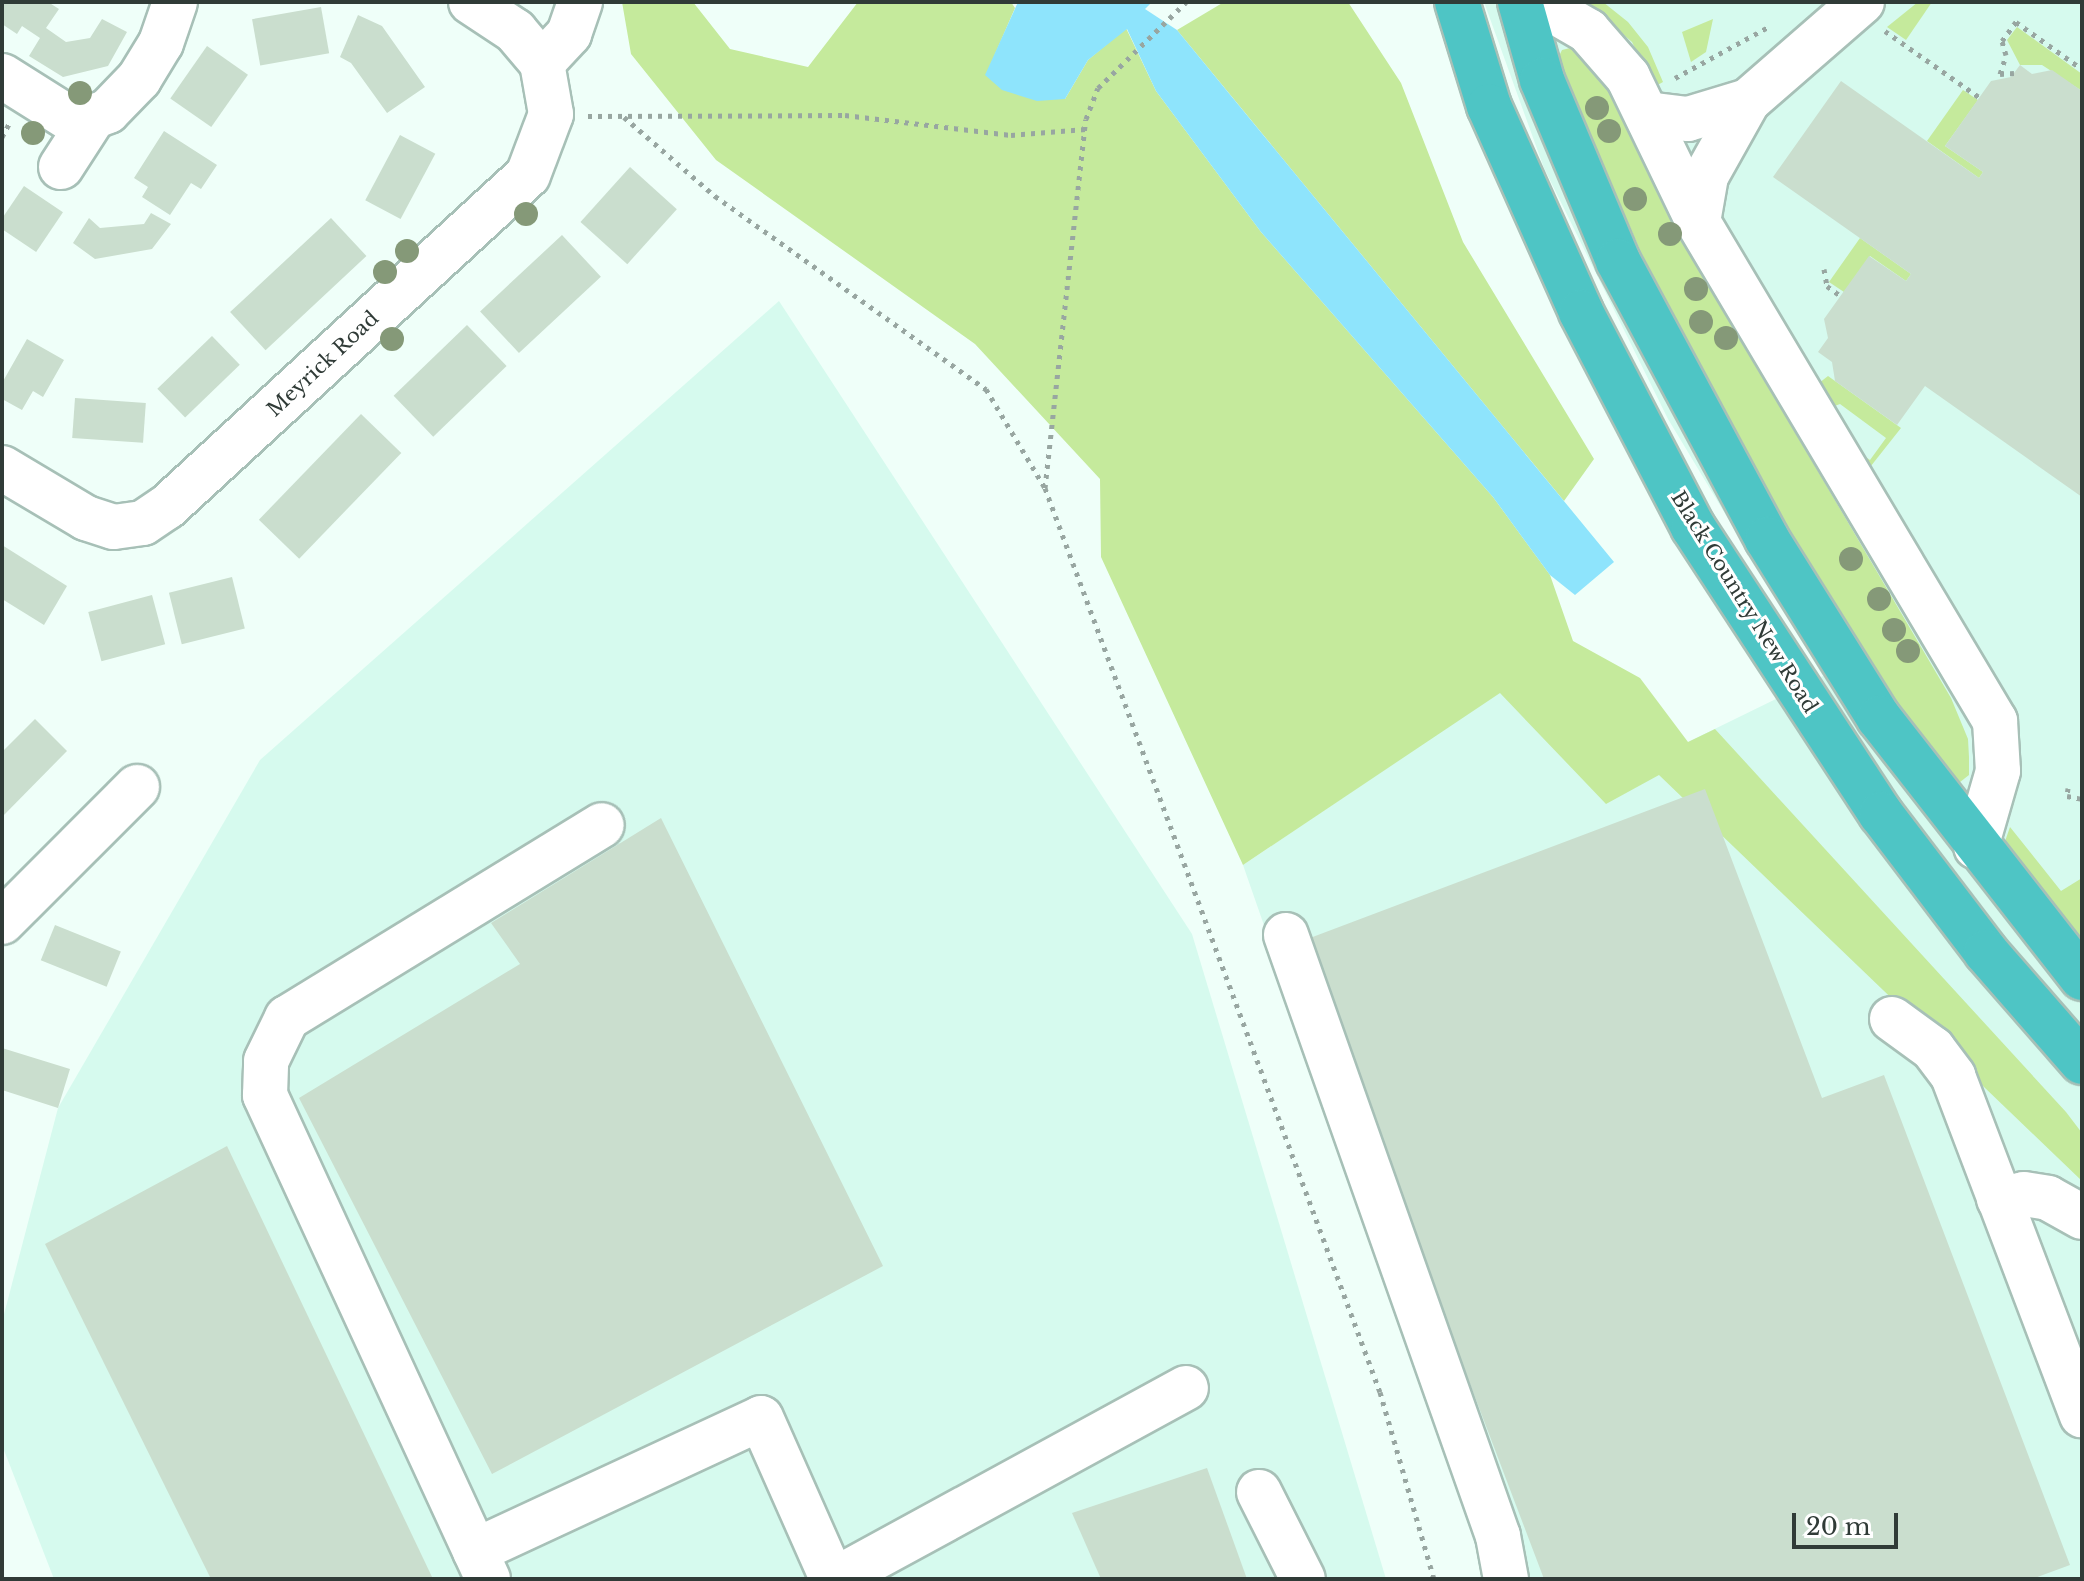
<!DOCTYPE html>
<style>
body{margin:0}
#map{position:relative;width:2084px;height:1581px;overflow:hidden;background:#effff9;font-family:"Libre Baskerville",serif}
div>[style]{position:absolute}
.built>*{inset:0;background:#d6faee}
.green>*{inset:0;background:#c5ea9c}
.water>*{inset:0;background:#8ee4fc}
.building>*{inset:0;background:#cadece;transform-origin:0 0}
.path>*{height:5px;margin-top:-2.5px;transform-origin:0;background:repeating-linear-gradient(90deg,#98a6a1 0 4px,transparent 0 10px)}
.roads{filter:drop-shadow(2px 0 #a7c0b7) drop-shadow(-2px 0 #a7c0b7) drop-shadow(0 2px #a7c0b7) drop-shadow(0 -2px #a7c0b7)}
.minor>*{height:44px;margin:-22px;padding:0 22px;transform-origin:22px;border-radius:22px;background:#fff}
.highway>*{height:44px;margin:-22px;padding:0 22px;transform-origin:22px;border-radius:22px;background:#4ec5c5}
.trees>*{width:24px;height:24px;margin:-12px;border-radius:50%;background:#859978}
span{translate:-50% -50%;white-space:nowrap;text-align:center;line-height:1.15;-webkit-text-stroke:6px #fff;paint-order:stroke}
.street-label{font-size:20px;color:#303b37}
.frame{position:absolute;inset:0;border:4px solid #303b37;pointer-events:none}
.scale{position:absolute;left:1792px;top:1513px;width:106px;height:36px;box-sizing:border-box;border:4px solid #303b37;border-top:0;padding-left:10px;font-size:24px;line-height:28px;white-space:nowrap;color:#303b37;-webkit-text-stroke:6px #fff;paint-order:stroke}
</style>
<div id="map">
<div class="built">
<i style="clip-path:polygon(1484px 2px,2082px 2px,2082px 1579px,1486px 1579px,1470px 1516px,1243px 865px,1518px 680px,1688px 742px,1823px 676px,1668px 419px,1544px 168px)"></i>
<i style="clip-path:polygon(779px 301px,1192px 934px,1386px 1579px,54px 1579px,2px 1445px,2px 1322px,58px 1108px,260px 760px)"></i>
</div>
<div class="green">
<i style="clip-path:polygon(622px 2px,693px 2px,730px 49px,808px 67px,858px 2px,1011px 2px,1015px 8px,986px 75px,1065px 99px,1088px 60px,1126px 28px,1156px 91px,1261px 232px,1493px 497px,1550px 575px,1573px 641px,1640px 678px,1688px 742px,1715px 729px,2066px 1112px,2082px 1133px,2082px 1181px,1659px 775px,1606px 804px,1500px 693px,1243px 865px,1101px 557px,1100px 479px,975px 344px,716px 160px,631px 54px)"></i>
<i style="clip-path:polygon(1224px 2px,1348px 2px,1401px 83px,1463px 242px,1594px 459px,1564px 501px,1177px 30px)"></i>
<i style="clip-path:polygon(1585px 2px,1603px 2px,1628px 22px,1648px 47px,1663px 82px,1654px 87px,1632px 42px)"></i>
<i style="clip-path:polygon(1918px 2px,1932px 2px,1906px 40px,1887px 27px)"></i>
<i style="clip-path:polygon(1713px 19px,1706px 52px,1691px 62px,1682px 32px)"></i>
<i style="clip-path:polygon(2017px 27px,2082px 74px,2082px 91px,2042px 65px,2020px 65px,2007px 40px)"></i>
<i style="clip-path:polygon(1574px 47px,1621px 102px,1618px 111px,1683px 241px,1951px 698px,1968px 739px,1969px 757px,1969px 775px,1955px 786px,1826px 599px,1764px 495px,1664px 305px,1557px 60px,1562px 50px)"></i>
<i style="clip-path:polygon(1963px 90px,1978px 100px,1945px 146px,1983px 172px,1979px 178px,1927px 141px)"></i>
<i style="clip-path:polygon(1860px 238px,1911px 274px,1906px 281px,1870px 256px,1844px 292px,1829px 282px)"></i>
<i style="clip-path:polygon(1828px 376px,1901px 428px,1867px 471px,1850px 446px,1870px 460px,1886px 438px,1840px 404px,1827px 409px,1814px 387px)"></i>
<i style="clip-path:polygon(2010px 827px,2061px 891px,2082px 878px,2082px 940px,2003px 847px)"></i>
</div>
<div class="water">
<i style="clip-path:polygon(1018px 2px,1152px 2px,1145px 9px,1177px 30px,1614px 562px,1575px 595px,1550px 575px,1493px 497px,1261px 232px,1156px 91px,1127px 29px,1088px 60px,1065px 99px,1037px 101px,1002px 90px,985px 75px)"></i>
</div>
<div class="building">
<i style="clip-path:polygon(2px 2px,48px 2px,59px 9px,46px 28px,66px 42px,90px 38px,102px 19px,127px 32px,108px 66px,63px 77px,29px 56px,40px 38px,22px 26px,17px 34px,2px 24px)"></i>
<i style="left:321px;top:7px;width:47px;height:70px;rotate:80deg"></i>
<i style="clip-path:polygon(358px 15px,382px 26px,425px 87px,387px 113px,351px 63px,340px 57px)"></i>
<i style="left:207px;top:46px;width:50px;height:64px;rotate:35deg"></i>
<i style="clip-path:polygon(2020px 65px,2032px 74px,2052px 70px,2082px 91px,2082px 497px,1925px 386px,1897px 425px,1835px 381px,1832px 362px,1818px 352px,1828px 338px,1824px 319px,1869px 256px,1906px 281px,1911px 274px,1773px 177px,1841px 81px,1979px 178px,1983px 172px,1945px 146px,1991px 81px,2011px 77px)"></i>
<i style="clip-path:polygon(164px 131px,217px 165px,201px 189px,191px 183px,170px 215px,142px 197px,148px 187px,134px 178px)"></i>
<i style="left:400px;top:135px;width:40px;height:74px;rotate:28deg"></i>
<i style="left:630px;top:167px;width:63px;height:74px;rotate:42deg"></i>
<i style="left:24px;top:186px;width:47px;height:48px;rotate:34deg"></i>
<i style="clip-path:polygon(151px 213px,171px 224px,152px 249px,95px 259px,73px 243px,89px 218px,100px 228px,144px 224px)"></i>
<i style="left:331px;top:218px;width:52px;height:138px;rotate:47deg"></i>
<i style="left:562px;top:235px;width:57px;height:112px;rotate:47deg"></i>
<i style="left:467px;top:325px;width:57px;height:102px;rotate:46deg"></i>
<i style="left:212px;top:336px;width:40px;height:76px;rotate:46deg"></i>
<i style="clip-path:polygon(27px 339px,64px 360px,43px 397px,33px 391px,22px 410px,2px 399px,2px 383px)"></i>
<i style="left:75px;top:398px;width:71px;height:40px;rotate:4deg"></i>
<i style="left:361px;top:414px;width:56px;height:147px;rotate:44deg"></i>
<i style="clip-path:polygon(2px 545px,67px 586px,44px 625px,2px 599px)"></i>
<i style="left:232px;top:577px;width:53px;height:65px;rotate:76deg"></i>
<i style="left:152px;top:595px;width:51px;height:66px;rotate:75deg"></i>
<i style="clip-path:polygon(35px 719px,67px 751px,2px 817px,2px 752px)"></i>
<i style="clip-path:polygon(1705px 789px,1822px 1098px,1884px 1075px,2070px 1565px,2032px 1579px,1544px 1579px,1302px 941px)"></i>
<i style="clip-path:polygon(661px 818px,883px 1266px,492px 1474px,299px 1098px,520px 964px,491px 923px)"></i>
<i style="left:55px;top:925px;width:71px;height:38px;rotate:22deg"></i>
<i style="clip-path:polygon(2px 1048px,70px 1069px,58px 1108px,2px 1090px)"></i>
<i style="clip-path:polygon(227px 1146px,433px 1579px,211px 1579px,45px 1244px)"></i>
<i style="clip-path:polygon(1207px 1468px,1247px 1579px,1101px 1579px,1072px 1513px)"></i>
</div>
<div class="path">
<i style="left:1885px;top:31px;width:115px;rotate:35.1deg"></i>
<i style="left:2014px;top:73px;width:14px;rotate:176deg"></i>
<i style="left:2000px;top:74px;width:20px;rotate:-72deg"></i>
<i style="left:2006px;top:55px;width:15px;rotate:-106deg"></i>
<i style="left:2002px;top:41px;width:24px;rotate:-54deg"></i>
<i style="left:2016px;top:22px;width:81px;rotate:35.5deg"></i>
<i style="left:1675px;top:78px;width:106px;rotate:-28.7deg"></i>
<i style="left:588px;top:116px;width:257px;rotate:-0.2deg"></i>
<i style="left:845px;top:115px;width:167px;rotate:6.9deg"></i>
<i style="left:1011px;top:135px;width:75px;rotate:-4.6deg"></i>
<i style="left:624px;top:117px;width:121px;rotate:41deg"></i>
<i style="left:715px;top:196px;width:333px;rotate:35.5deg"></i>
<i style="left:986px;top:389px;width:115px;rotate:59.2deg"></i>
<i style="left:1045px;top:488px;width:371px;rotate:-83.7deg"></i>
<i style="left:1086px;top:119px;width:33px;rotate:-69deg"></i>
<i style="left:1098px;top:88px;width:123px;rotate:-44.3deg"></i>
<i style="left:2px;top:137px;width:15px;rotate:-62deg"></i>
<i style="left:1824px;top:269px;width:17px;rotate:80deg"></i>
<i style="left:1827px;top:286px;width:17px;rotate:36deg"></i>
<i style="left:1045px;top:488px;width:964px;rotate:69.67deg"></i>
<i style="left:1380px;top:1392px;width:195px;rotate:73.9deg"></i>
<i style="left:2068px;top:788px;width:8px;rotate:97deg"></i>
<i style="left:2067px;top:796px;width:15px;rotate:11deg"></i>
</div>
<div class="roads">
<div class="minor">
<i style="left:471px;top:2px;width:53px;rotate:33.4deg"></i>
<i style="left:515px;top:31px;width:42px;rotate:49.8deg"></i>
<i style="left:1538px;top:2px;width:58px;rotate:30.1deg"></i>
<i style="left:1588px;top:31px;width:61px;rotate:49deg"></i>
<i style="left:1628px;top:77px;width:161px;rotate:64.2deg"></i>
<i style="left:1698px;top:222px;width:581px;rotate:59.24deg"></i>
<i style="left:1995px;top:721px;width:50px;rotate:86.6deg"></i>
<i style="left:1998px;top:771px;width:79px;rotate:106.1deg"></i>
<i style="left:542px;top:63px;width:40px;rotate:-47deg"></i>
<i style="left:569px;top:34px;width:34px;rotate:-71deg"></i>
<i style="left:2px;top:76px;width:89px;rotate:32.1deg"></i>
<i style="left:77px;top:123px;width:33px;rotate:-21deg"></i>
<i style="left:108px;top:111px;width:45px;rotate:-45.9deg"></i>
<i style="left:139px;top:79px;width:42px;rotate:-58.6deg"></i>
<i style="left:161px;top:43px;width:43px;rotate:-71.1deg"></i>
<i style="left:1647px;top:114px;width:41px;rotate:7deg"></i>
<i style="left:1688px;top:119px;width:63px;rotate:-16.7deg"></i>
<i style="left:61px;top:167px;width:61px;rotate:-57.1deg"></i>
<i style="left:1698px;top:222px;width:47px;rotate:-80.1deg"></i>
<i style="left:1706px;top:176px;width:86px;rotate:-60.8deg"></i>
<i style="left:1748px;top:101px;width:151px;rotate:-41deg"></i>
<i style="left:2px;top:468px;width:98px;rotate:30.8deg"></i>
<i style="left:86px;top:518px;width:29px;rotate:18deg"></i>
<i style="left:114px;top:527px;width:29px;rotate:-8deg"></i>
<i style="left:143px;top:523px;width:29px;rotate:-34deg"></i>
<i style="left:167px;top:507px;width:490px;rotate:-42.6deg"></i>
<i style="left:528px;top:175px;width:65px;rotate:-69.3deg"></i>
<i style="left:551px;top:114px;width:52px;rotate:-100deg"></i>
<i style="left:2px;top:922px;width:191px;rotate:-45deg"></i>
<i style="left:1286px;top:935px;width:637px;rotate:70.57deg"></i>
<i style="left:1498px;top:1536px;width:44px;rotate:79.5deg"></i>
<i style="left:1892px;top:1019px;width:51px;rotate:36.2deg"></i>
<i style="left:1933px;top:1049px;width:34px;rotate:53deg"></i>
<i style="left:1953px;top:1076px;width:363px;rotate:69.2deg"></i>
<i style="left:1999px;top:1199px;width:25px;rotate:-11deg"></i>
<i style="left:2024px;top:1194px;width:24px;rotate:9deg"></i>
<i style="left:2048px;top:1198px;width:39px;rotate:29deg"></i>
<i style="left:1259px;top:1492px;width:97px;rotate:63.2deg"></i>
<i style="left:475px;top:1551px;width:315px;rotate:-24.9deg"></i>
<i style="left:761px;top:1418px;width:175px;rotate:66.1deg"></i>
<i style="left:854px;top:1569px;width:378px;rotate:-28.6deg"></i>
<i style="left:488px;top:1579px;width:533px;rotate:-114.74deg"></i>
<i style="left:265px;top:1095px;width:34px;rotate:-88deg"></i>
<i style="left:266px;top:1061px;width:48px;rotate:-64deg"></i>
<i style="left:287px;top:1018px;width:369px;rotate:-31.5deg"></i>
</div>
<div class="highway">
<i style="left:1457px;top:2px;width:109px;rotate:72.9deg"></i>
<i style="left:1489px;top:106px;width:226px;rotate:65.9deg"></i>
<i style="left:1581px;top:312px;width:242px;rotate:62.5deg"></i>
<i style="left:1693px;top:527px;width:343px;rotate:56.8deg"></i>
<i style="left:1881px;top:814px;width:173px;rotate:52.7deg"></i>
<i style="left:1986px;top:952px;width:146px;rotate:48.9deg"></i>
<i style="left:1520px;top:2px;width:81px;rotate:74.2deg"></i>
<i style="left:1542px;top:80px;width:196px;rotate:67.2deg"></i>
<i style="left:1618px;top:261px;width:315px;rotate:61.8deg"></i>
<i style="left:1767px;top:539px;width:211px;rotate:58deg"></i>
<i style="left:1879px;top:718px;width:330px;rotate:52deg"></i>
</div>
</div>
<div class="trees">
<i style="left:80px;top:93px"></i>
<i style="left:1597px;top:108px"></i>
<i style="left:1609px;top:131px"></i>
<i style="left:33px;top:133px"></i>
<i style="left:1635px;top:199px"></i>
<i style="left:526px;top:214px"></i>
<i style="left:1670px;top:234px"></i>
<i style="left:407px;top:251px"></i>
<i style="left:385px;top:272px"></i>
<i style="left:1696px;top:289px"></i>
<i style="left:1701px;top:322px"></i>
<i style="left:1726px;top:338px"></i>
<i style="left:392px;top:339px"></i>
<i style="left:1851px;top:559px"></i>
<i style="left:1879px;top:599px"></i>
<i style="left:1894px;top:630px"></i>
<i style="left:1908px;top:651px"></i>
</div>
<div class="street-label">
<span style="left:323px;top:364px;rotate:-43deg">Meyrick Road</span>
<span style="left:1744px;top:602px;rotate:58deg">Black Country New Road</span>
</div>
<div class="frame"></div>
<div class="scale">20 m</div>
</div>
